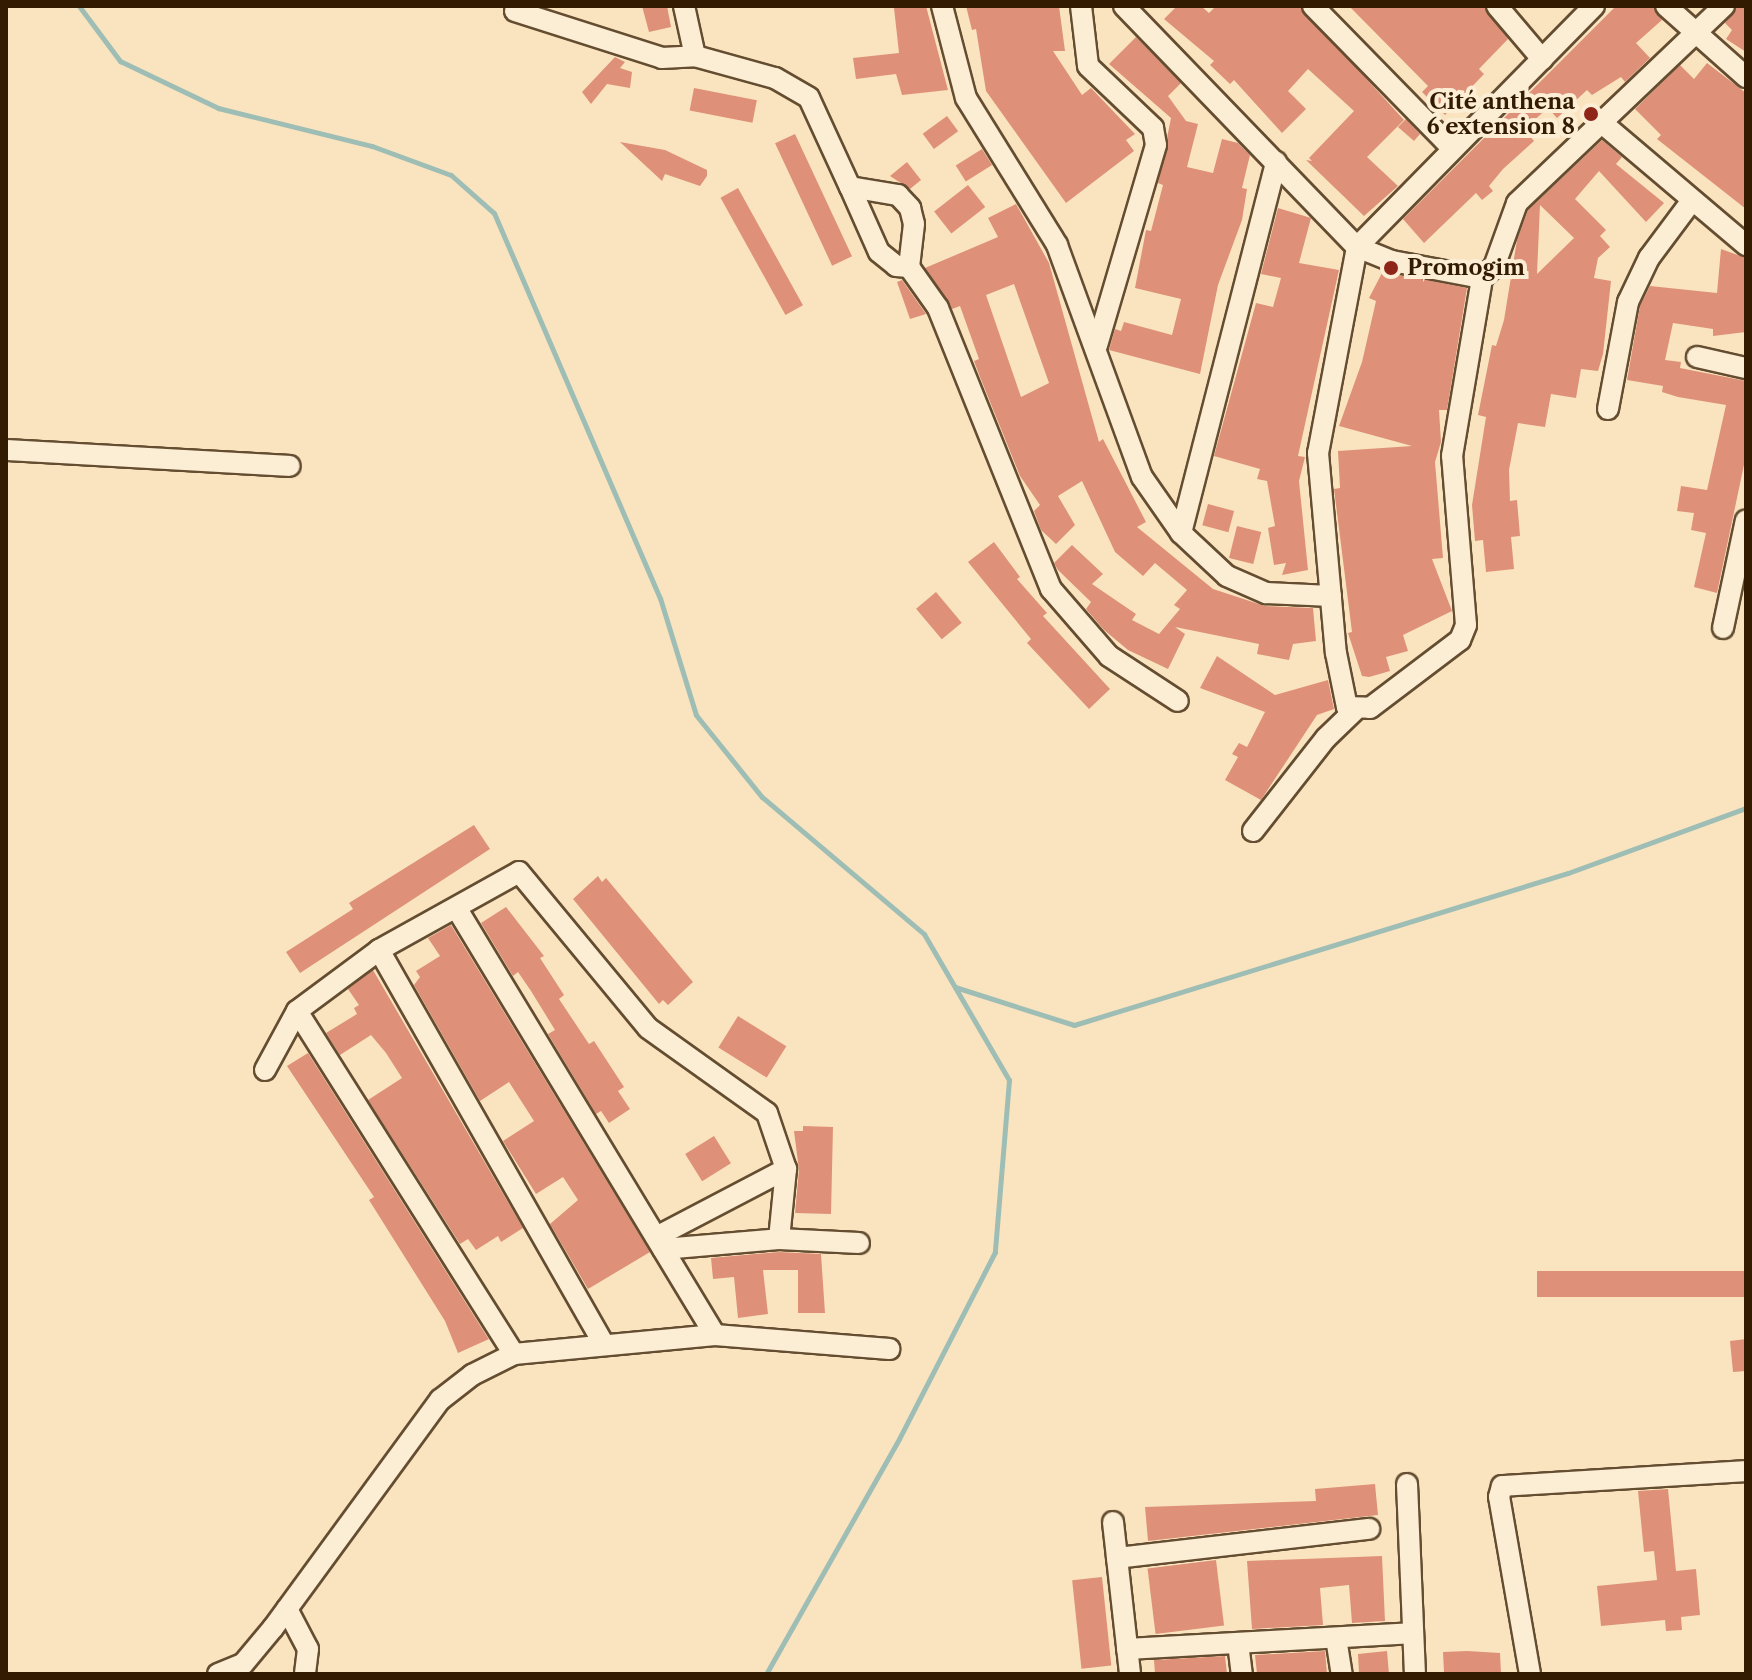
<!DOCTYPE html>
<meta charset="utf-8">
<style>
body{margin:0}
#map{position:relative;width:1752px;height:1680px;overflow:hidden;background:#fae4bf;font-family:"Libre Caslon Text",serif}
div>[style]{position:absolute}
.stream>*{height:5px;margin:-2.5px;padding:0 2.5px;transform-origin:2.5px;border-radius:2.5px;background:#9ebeb5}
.building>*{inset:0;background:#de9178;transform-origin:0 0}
.roads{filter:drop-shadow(2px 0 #644d30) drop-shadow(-2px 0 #644d30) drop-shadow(0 2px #644d30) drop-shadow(0 -2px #644d30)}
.minor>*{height:20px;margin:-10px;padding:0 10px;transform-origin:10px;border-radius:10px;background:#fcedd5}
.dots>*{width:22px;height:22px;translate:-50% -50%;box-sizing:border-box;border:4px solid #fcedd5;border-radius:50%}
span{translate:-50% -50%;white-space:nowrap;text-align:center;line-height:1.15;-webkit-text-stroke:8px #fcedd5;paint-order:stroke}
.poi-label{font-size:22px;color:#321b01;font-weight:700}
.right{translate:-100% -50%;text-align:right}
.left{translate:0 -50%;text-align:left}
.frame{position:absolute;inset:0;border:8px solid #321b01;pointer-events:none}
</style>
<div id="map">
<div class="stream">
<i style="left:79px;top:6px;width:69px;rotate:53.3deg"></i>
<i style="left:120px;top:61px;width:109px;rotate:25.6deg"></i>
<i style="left:218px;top:108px;width:159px;rotate:13.9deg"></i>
<i style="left:372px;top:146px;width:84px;rotate:20.2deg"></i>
<i style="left:451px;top:175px;width:57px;rotate:41.5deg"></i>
<i style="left:494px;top:213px;width:419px;rotate:66.7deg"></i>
<i style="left:660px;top:598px;width:122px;rotate:72.9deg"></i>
<i style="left:696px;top:715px;width:105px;rotate:51.2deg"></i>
<i style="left:762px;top:797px;width:212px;rotate:40.2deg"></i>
<i style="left:924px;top:934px;width:169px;rotate:59.8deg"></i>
<i style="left:1009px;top:1080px;width:173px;rotate:94.7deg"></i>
<i style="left:995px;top:1252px;width:210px;rotate:117.2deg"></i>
<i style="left:899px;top:1439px;width:270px;rotate:119.5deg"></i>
<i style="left:955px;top:987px;width:125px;rotate:17.7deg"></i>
<i style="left:1074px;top:1025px;width:517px;rotate:-17.1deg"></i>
<i style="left:1568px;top:873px;width:189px;rotate:-20.1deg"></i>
</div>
<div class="building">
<i style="clip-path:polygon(642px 6px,667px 6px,671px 27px,649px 32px)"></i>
<i style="clip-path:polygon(926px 6px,948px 90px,902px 95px,896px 74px,856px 79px,853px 58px,899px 53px,894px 8px)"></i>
<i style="clip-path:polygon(966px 6px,1059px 6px,1065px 51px,1053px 51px,1082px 95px,1091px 88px,1135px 134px,1126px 140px,1134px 151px,1066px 203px,986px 91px,976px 29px,972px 30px)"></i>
<i style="clip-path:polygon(1177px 6px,1201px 6px,1209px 13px,1216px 6px,1300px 6px,1404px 120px,1367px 157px,1398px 186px,1364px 216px,1306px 160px,1312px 161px,1309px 158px,1354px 111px,1308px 69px,1288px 91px,1306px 109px,1282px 133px,1234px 80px,1230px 84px,1210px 65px,1214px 61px,1164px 19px)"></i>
<i style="clip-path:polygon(1349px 6px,1484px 6px,1508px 39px,1479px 69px,1484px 74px,1445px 115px,1422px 92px,1428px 86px)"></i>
<i style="clip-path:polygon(1616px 6px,1653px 6px,1662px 20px,1636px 43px,1650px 58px,1625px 82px,1621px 77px,1592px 95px,1587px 90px,1557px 118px,1548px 108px,1524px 129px,1534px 141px,1503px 169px,1489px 186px,1493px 191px,1482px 200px,1476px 193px,1424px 243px,1403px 219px)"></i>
<i style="clip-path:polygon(1737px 6px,1746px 6px,1746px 52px,1726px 39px,1732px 30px,1725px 23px)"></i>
<i style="clip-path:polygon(1136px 37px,1181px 83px,1168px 96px,1186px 121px,1198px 124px,1187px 167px,1213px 173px,1222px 139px,1238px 143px,1250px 155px,1242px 188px,1247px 189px,1242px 220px,1218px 285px,1200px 374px,1109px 350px,1115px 329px,1121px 331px,1124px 322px,1172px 335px,1181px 299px,1135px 288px,1146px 230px,1151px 231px,1163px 185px,1158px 183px,1171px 118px,1109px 64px)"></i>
<i style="clip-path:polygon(615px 57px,625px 62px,620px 68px,632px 72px,630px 88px,607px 84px,591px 104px,582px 92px)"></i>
<i style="clip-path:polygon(1707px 63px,1746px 93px,1746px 209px,1657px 139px,1661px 135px,1635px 109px,1680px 65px,1694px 79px)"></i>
<i style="left:694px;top:88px;width:64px;height:23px;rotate:11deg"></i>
<i style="left:947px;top:116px;width:19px;height:30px;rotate:54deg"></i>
<i style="clip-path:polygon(1406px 119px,1420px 134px,1414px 141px,1398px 127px)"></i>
<i style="left:795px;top:134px;width:135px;height:22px;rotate:65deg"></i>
<i style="clip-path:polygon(evenodd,1602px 140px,1622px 157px,1616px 164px,1664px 203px,1646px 222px,1599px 171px,1575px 199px,1606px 230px,1600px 236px,1610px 247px,1598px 258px,1594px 278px,1611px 281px,1603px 354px,1598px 371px,1581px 369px,1576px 398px,1551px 394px,1545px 427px,1518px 423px,1509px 470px,1510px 501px,1517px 500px,1520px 536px,1511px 537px,1514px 569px,1486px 572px,1483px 540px,1475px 541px,1472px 505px,1486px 417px,1478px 415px,1492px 345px,1496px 346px,1504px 320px,1517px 240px,1528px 210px,1602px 140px,1540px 205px,1574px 238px,1537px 274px,1540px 205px)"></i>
<i style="clip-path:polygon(620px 142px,665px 150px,707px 170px,707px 176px,700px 186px,665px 174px,662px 181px)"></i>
<i style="left:982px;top:149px;width:19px;height:31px;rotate:58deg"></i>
<i style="clip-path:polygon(907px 162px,921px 180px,910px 189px,890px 176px)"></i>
<i style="left:968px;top:185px;width:28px;height:43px;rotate:52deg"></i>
<i style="left:738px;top:188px;width:134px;height:20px;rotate:61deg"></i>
<i style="clip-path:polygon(evenodd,1016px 204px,1049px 263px,1099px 442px,1103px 439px,1146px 522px,1137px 527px,1213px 589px,1265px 606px,1313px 608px,1316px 641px,1293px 644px,1289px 660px,1257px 654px,1259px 644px,1175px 627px,1185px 634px,1168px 669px,1128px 650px,1104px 630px,1086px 609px,1091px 602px,1058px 570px,1054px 563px,1072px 545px,1103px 574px,1092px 584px,1136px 614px,1132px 620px,1159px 634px,1180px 609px,1174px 605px,1187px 590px,1155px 563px,1143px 576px,1115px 552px,1082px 481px,1058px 496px,1075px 525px,1056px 544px,1041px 530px,1034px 511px,1040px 505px,1020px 476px,980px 377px,974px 361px,979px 359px,960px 306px,952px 309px,925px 268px,998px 237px,988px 218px,1016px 204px,1014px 284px,1049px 383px,1021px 397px,986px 295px,1014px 284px)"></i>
<i style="clip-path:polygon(1278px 208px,1311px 218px,1299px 263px,1339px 270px,1298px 456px,1305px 457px,1299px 481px,1308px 570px,1282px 575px,1286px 563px,1274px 565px,1268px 528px,1275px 526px,1267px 481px,1257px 479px,1260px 469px,1214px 456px,1256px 303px,1273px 307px,1281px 278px,1261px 274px)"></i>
<i style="clip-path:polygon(1721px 249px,1746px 258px,1746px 332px,1713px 336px,1713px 329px,1673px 323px,1665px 360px,1681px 362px,1680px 368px,1746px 381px,1745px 460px,1717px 593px,1694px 587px,1706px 533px,1691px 530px,1694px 513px,1677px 511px,1681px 486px,1707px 490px,1726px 405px,1678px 397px,1662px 392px,1663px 386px,1627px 380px,1640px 306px,1650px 286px,1717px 293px)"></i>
<i style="clip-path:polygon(1383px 271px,1467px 288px,1447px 410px,1439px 410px,1441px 442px,1435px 462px,1443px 558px,1432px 559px,1452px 611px,1403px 635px,1408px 651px,1386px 657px,1390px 671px,1369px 677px,1362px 676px,1348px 633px,1352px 632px,1334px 489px,1340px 488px,1338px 451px,1412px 446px,1339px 426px,1362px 362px,1376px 301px,1369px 298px)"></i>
<i style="clip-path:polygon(902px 280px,926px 314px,910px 319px,897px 282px)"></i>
<i style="left:1208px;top:504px;width:27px;height:22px;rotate:15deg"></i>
<i style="left:1237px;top:526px;width:25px;height:33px;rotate:14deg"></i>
<i style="clip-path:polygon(994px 542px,1020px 577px,1017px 579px,1047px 613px,1043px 616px,1110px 689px,1089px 709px,1027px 643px,1031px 639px,968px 562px)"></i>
<i style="left:936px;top:592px;width:40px;height:26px;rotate:50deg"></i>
<i style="clip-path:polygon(1217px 656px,1275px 695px,1328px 680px,1334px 709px,1317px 715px,1261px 800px,1225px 780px,1238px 757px,1232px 754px,1239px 743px,1247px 747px,1265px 712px,1200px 688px)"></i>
<i style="clip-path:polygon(474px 825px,490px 849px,300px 973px,286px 952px,353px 909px,349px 903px)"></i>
<i style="clip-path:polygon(598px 876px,602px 882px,606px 878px,693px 982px,668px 1005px,663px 1000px,659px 1004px,573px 899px)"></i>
<i style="clip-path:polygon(506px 907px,544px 956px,540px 958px,564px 995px,559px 999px,589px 1044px,594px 1041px,624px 1087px,618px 1091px,630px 1109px,609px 1123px,601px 1111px,596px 1114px,548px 1034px,555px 1030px,531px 991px,518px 972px,513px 976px,481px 923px)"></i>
<i style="clip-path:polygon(451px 925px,650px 1252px,588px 1289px,550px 1224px,578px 1200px,563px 1177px,536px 1194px,503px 1141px,534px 1121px,509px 1082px,480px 1101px,414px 985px,420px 977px,416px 971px,440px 956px,428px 938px)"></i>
<i style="clip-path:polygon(373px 970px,523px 1228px,501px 1242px,498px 1236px,476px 1250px,468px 1239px,460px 1244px,368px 1100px,402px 1078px,386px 1053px,371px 1035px,340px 1055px,326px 1033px,357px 1014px,354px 1008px,359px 1005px,348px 989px)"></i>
<i style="left:738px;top:1016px;width:57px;height:37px;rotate:32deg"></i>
<i style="clip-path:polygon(308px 1053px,488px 1338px,489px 1339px,458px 1353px,445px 1321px,369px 1200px,374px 1197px,287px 1066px)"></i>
<i style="clip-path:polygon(803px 1126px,833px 1127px,831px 1214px,795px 1213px,799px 1170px,794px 1131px,803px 1131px)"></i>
<i style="left:714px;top:1136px;width:32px;height:34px;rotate:58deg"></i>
<i style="clip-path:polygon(779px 1252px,821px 1254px,825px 1313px,798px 1313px,798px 1270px,763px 1270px,768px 1314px,738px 1318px,734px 1277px,713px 1279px,711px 1258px)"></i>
<i style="left:1746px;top:1271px;width:26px;height:209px;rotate:90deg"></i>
<i style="clip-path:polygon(1746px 1339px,1746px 1371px,1733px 1372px,1730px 1341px)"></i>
<i style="clip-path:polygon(1375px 1484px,1378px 1515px,1148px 1541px,1145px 1507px,1316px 1501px,1315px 1489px)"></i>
<i style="clip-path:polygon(1668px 1489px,1676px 1571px,1696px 1569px,1700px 1615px,1681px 1617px,1682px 1630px,1666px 1631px,1665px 1620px,1601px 1626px,1597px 1586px,1657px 1580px,1654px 1551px,1644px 1552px,1638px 1491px)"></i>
<i style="clip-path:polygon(1382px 1556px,1385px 1621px,1352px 1623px,1349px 1585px,1320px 1588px,1323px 1625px,1252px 1629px,1247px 1561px)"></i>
<i style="left:1216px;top:1560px;width:66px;height:69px;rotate:83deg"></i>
<i style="left:1102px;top:1577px;width:89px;height:30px;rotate:84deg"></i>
<i style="clip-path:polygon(1325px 1651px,1327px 1674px,1257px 1674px,1255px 1655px)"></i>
<i style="clip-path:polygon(1387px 1651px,1389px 1674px,1359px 1674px,1358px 1654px)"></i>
<i style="clip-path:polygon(1467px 1651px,1500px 1653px,1501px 1674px,1444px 1672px,1443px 1652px)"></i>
<i style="clip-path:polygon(1225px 1656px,1227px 1674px,1155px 1674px,1154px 1660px)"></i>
</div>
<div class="roads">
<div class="minor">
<i style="left:684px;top:6px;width:51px;rotate:77.6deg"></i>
<i style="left:695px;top:56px;width:83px;rotate:15.4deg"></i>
<i style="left:775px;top:78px;width:39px;rotate:30deg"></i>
<i style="left:809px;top:98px;width:98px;rotate:65.3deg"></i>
<i style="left:850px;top:187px;width:49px;rotate:9.5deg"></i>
<i style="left:898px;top:195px;width:18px;rotate:47deg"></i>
<i style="left:910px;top:208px;width:16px;rotate:76deg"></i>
<i style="left:914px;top:224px;width:43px;rotate:96.6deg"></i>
<i style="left:909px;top:267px;width:50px;rotate:54.7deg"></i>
<i style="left:938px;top:308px;width:303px;rotate:68.1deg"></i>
<i style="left:1051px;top:589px;width:89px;rotate:49.1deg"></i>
<i style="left:1109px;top:656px;width:82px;rotate:33.1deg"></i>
<i style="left:942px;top:6px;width:95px;rotate:75.4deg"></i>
<i style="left:966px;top:98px;width:173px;rotate:58.2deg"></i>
<i style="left:1057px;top:245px;width:247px;rotate:69.9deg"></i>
<i style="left:1142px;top:477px;width:68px;rotate:55.1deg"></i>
<i style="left:1181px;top:533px;width:63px;rotate:43.1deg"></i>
<i style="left:1227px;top:576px;width:43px;rotate:23.6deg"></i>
<i style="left:1266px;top:593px;width:65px;rotate:2.6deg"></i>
<i style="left:1081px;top:6px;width:60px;rotate:83.3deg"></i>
<i style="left:1088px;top:66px;width:90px;rotate:43.6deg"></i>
<i style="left:1153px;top:128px;width:17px;rotate:80deg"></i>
<i style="left:1156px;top:145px;width:209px;rotate:106.4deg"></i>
<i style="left:1124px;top:6px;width:335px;rotate:46deg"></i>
<i style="left:1357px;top:247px;width:38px;rotate:22deg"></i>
<i style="left:1392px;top:261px;width:92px;rotate:10.7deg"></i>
<i style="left:1313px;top:6px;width:200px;rotate:45.6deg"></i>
<i style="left:1497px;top:6px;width:70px;rotate:49.7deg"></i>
<i style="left:1594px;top:6px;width:338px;rotate:134.5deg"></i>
<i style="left:1357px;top:247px;width:210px;rotate:100.7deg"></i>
<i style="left:1318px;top:453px;width:201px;rotate:84.9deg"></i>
<i style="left:1336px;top:653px;width:55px;rotate:78.5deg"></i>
<i style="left:1347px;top:707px;width:23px;rotate:2deg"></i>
<i style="left:1370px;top:708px;width:113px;rotate:-37.1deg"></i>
<i style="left:1460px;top:640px;width:16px;rotate:-68deg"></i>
<i style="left:1466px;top:625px;width:170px;rotate:-94.7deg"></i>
<i style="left:1452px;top:456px;width:181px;rotate:-80.4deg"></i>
<i style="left:1482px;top:278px;width:16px;rotate:-43deg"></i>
<i style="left:1494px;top:267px;width:68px;rotate:-70.2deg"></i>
<i style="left:1517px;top:203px;width:286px;rotate:-43.6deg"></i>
<i style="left:1666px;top:6px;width:107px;rotate:41.6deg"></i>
<i style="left:515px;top:11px;width:154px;rotate:17.7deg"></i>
<i style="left:662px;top:58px;width:33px;rotate:-3deg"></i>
<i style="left:1602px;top:123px;width:189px;rotate:40.3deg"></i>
<i style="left:850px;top:187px;width:71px;rotate:66deg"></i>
<i style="left:879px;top:252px;width:22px;rotate:39deg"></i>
<i style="left:896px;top:266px;width:13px;rotate:4deg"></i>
<i style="left:1697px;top:357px;width:50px;rotate:12.7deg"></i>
<i style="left:1608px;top:409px;width:109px;rotate:-79.4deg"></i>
<i style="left:1628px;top:302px;width:49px;rotate:-64.5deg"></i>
<i style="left:1649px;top:258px;width:69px;rotate:-53.3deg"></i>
<i style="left:6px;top:450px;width:284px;rotate:3.2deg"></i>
<i style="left:1181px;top:533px;width:383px;rotate:-75.6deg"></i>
<i style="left:1723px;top:628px;width:110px;rotate:-78deg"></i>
<i style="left:1253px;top:831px;width:118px;rotate:-51.9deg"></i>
<i style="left:1326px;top:738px;width:40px;rotate:-44deg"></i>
<i style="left:457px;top:909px;width:498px;rotate:58.8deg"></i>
<i style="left:379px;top:950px;width:452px;rotate:60.3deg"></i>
<i style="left:297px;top:1011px;width:406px;rotate:57.7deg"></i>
<i style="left:265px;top:1070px;width:67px;rotate:-61.5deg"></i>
<i style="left:297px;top:1011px;width:102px;rotate:-36.6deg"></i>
<i style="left:379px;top:950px;width:160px;rotate:-29.1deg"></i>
<i style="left:519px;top:872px;width:202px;rotate:50.4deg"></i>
<i style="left:648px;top:1028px;width:146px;rotate:35.5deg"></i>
<i style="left:767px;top:1113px;width:59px;rotate:71.3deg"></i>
<i style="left:786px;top:1169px;width:70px;rotate:95.7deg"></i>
<i style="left:656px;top:1237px;width:147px;rotate:-27.6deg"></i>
<i style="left:663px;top:1249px;width:116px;rotate:-4.9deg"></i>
<i style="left:779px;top:1239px;width:80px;rotate:2.9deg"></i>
<i style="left:1407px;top:1484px;width:190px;rotate:87.6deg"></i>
<i style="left:1113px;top:1522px;width:153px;rotate:83.6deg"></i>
<i style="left:1117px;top:1558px;width:254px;rotate:-6.6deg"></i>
<i style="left:287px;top:1609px;width:45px;rotate:62.3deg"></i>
<i style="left:308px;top:1649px;width:25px;rotate:97deg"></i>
<i style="left:1336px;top:1638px;width:36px;rotate:81deg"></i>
<i style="left:1238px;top:1643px;width:31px;rotate:83deg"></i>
<i style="left:1127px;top:1649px;width:284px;rotate:-3.2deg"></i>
<i style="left:218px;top:1674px;width:27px;rotate:-22deg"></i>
<i style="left:243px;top:1664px;width:47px;rotate:-50.2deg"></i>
<i style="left:273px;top:1628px;width:283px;rotate:-53.8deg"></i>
<i style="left:440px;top:1400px;width:41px;rotate:-38deg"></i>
<i style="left:472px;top:1375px;width:47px;rotate:-26.6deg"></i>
<i style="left:514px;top:1354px;width:202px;rotate:-5.4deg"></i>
<i style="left:715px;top:1335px;width:175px;rotate:4.6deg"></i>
<i style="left:1530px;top:1674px;width:180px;rotate:-99.9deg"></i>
<i style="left:1499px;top:1497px;width:11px;rotate:-75deg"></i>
<i style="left:1502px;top:1486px;width:244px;rotate:-3.5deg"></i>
</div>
</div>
<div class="dots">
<i style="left:1591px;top:114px;background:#8f2418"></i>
<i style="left:1391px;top:268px;background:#8f2418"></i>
</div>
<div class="poi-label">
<span class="right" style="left:1575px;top:114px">Cité anthena<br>6 extension 8</span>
<span class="left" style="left:1407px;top:268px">Promogim</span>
</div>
<div class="frame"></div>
</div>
